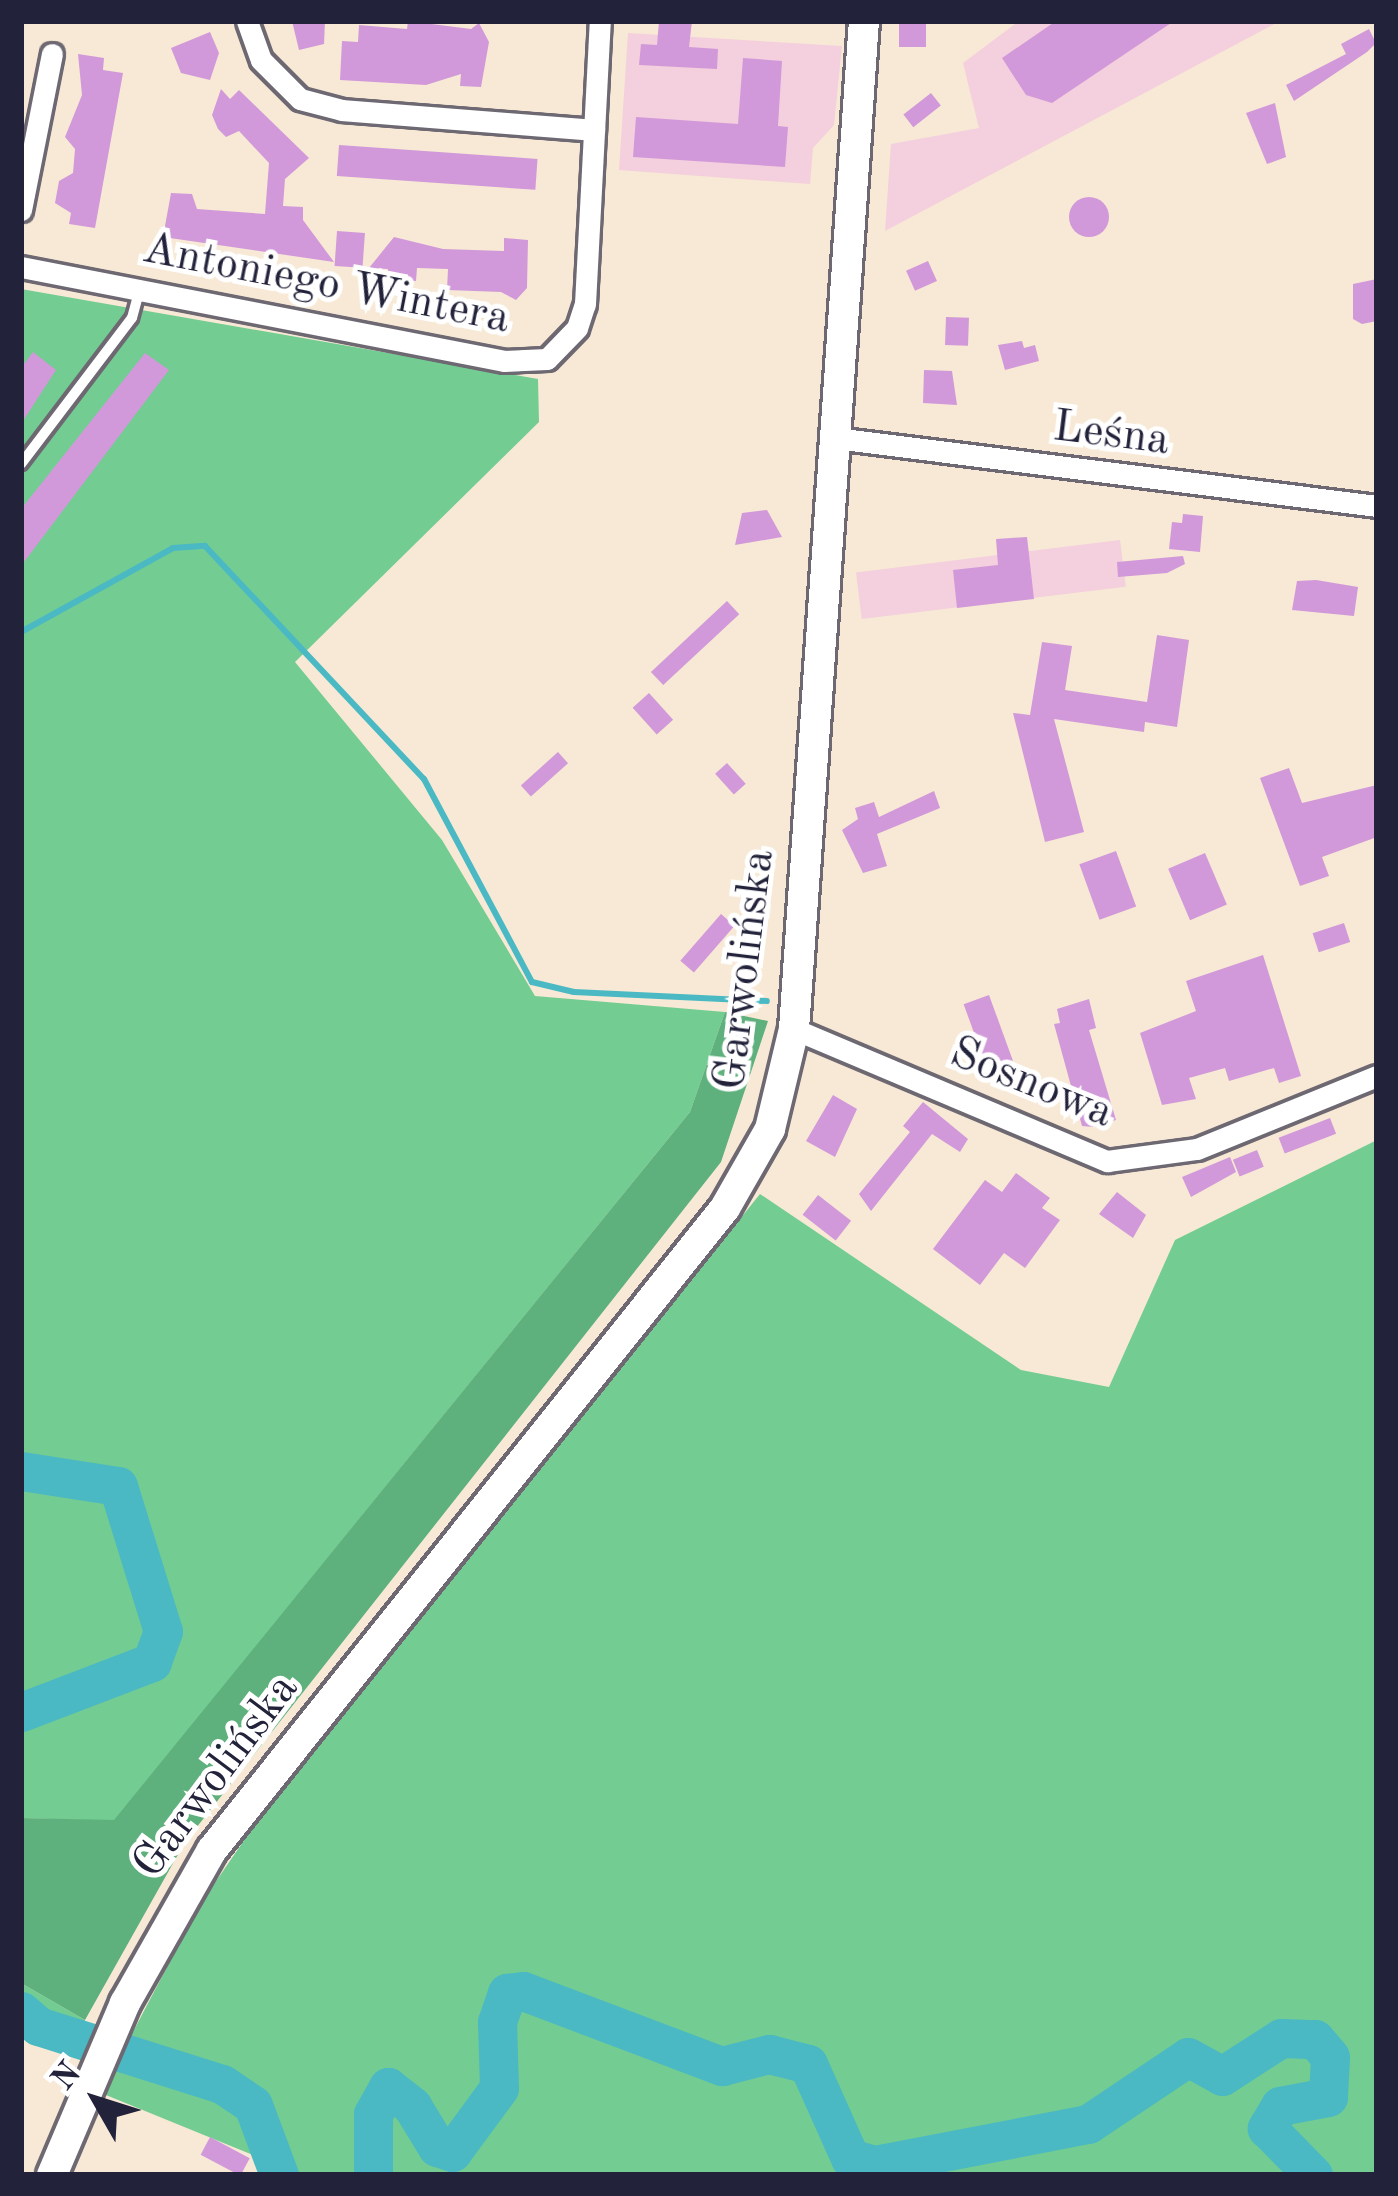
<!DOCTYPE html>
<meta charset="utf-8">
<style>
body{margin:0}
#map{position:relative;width:1398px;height:2196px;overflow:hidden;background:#f7e9d5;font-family:"Old Standard TT",serif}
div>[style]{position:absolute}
.built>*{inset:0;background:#f4cfdd;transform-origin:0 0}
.green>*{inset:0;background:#73cc92}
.forest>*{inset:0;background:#5eb07c}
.stream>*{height:6px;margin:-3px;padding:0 3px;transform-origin:3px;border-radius:3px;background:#4ab9c3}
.river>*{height:39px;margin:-19.5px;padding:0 19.5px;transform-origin:19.5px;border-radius:19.5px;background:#4ab9c3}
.building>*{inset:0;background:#d199d9;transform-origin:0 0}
.round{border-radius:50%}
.roads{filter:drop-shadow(3px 0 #6d6871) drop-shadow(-3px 0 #6d6871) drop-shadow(0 3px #6d6871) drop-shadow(0 -3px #6d6871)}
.service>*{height:10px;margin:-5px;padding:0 5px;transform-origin:5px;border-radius:5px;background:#fff}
.minor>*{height:21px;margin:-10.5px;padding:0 10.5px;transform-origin:10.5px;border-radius:10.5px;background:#fff}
.secondary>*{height:30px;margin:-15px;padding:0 15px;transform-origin:15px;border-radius:15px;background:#fff}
span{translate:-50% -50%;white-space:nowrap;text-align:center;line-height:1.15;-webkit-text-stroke:10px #fff;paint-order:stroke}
.street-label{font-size:45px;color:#22223b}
.frame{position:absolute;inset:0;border:24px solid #22223b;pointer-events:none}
.north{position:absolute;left:36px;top:2040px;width:120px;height:120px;-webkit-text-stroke:9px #fff;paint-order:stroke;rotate:309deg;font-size:33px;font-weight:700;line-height:48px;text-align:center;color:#22223b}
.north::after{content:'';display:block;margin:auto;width:42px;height:54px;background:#22223b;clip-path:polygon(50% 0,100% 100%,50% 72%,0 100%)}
</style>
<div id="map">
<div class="built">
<i style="clip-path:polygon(1019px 21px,1280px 21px,885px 231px,891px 144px,979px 128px,963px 63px)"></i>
<i style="clip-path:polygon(628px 33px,842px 46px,834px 125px,813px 148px,810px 184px,619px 170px)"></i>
<i style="left:1120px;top:540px;width:47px;height:266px;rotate:83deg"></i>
</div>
<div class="green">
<i style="clip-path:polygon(21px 289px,538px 379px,539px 422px,295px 662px,442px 840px,535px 996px,725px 1012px,690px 1112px,114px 1821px,21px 1818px)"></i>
<i style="clip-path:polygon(1377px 1140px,1377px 2175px,263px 2175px,265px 2160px,101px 2093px,199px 1906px,267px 1807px,760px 1194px,1021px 1370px,1109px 1387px,1175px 1240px)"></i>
<i style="clip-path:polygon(21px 1983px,85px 2020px,85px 2033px,21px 2000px)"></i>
</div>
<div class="forest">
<i style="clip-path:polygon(725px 1012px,768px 1021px,721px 1162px,185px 1842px,85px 2020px,21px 1983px,21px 1818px,114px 1820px,690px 1112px)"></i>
</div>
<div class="stream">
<i style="left:21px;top:632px;width:174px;rotate:-28.9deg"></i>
<i style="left:173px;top:548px;width:32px;rotate:-4deg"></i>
<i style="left:205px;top:546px;width:320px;rotate:46.8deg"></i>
<i style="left:424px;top:779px;width:230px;rotate:62deg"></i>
<i style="left:532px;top:982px;width:43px;rotate:13.4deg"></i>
<i style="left:574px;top:992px;width:193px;rotate:2.7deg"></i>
</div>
<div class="river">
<i style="left:21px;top:1471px;width:98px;rotate:8.8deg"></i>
<i style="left:118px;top:1486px;width:152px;rotate:72.8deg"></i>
<i style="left:163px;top:1631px;width:33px;rotate:110deg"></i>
<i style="left:152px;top:1662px;width:140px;rotate:159.1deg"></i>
<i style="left:21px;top:2011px;width:23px;rotate:41deg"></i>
<i style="left:38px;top:2026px;width:193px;rotate:17.5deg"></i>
<i style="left:222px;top:2084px;width:37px;rotate:34deg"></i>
<i style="left:253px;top:2105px;width:75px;rotate:69.6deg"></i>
<i style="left:373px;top:2175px;width:61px;rotate:-90deg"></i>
<i style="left:373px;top:2114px;width:31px;rotate:-61deg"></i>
<i style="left:388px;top:2087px;width:31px;rotate:38deg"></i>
<i style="left:412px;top:2106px;width:48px;rotate:58.6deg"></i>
<i style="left:437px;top:2147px;width:16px;rotate:18deg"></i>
<i style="left:452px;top:2152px;width:79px;rotate:-53.7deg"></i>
<i style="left:499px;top:2088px;width:66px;rotate:-91.7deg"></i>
<i style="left:497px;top:2022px;width:31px;rotate:-71deg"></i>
<i style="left:507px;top:1993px;width:16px;rotate:-7deg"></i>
<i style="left:523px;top:1991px;width:213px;rotate:20.7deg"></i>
<i style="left:722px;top:2066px;width:49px;rotate:-14.3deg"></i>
<i style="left:769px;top:2054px;width:40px;rotate:14.4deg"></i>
<i style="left:808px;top:2064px;width:103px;rotate:65.9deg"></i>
<i style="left:850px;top:2158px;width:26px;rotate:16deg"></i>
<i style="left:875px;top:2165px;width:217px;rotate:-10.9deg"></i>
<i style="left:1088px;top:2124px;width:120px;rotate:-33.8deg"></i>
<i style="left:1188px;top:2057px;width:39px;rotate:29deg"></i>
<i style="left:1222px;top:2076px;width:70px;rotate:-32.8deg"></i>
<i style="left:1281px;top:2038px;width:34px;rotate:2deg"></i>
<i style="left:1315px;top:2039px;width:23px;rotate:50deg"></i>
<i style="left:1330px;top:2057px;width:40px;rotate:92.9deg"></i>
<i style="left:1328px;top:2097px;width:49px;rotate:169.4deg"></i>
<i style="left:1280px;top:2106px;width:26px;rotate:121deg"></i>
<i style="left:1267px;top:2128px;width:66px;rotate:45.6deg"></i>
</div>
<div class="building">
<i style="clip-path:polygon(292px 21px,325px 21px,324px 44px,299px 50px)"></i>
<i style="clip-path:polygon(408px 21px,471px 29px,479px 23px,489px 42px,481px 87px,460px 86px,461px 74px,426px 85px,340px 80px,342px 41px,358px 42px,359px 25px,407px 29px)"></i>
<i style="clip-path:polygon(659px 21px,692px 21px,689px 47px,718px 49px,717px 69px,639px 65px,641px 44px,657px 45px)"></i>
<i style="left:899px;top:21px;width:27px;height:26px"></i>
<i style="clip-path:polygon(1056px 21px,1174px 21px,1052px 103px,1026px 95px,1002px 58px)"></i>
<i style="clip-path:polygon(1369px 29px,1376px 43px,1367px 52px,1294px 101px,1286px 85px,1346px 54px,1341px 44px)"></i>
<i style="clip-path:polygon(210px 32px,219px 53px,210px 80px,181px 73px,171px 48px)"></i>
<i style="clip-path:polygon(78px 54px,104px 58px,103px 70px,123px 73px,95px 228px,69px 224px,71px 213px,55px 203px,59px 181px,73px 173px,75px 149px,65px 137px,82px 95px)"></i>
<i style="clip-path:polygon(743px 58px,782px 61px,778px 126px,788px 127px,785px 167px,633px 157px,636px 117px,738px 124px)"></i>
<i style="clip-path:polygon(221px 89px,230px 99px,239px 90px,309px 158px,285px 179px,283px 206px,303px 207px,303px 220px,334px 262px,163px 237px,171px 193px,192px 194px,197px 209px,265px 214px,269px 163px,239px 131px,226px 137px,218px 129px,212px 115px)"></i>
<i style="left:931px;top:93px;width:16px;height:35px;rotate:52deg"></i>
<i style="clip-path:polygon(1275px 103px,1286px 157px,1267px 164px,1246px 113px)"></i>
<i style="left:339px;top:145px;width:199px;height:31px;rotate:4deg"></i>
<i class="round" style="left:1069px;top:197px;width:40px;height:40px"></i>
<i style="left:337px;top:231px;width:28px;height:35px;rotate:4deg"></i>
<i style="clip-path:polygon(394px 237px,443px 249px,504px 251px,504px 238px,528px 240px,527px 288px,516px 300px,501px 292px,447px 290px,448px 269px,417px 268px,416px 281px,387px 279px,388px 269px,369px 268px)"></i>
<i style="left:928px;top:261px;width:22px;height:24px;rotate:66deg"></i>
<i style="clip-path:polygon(1377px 279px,1377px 321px,1362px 324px,1353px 319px,1353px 284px)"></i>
<i style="left:946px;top:317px;width:23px;height:28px;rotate:2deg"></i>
<i style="clip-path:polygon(1022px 341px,1024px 348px,1035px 345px,1039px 361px,1005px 370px,998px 345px)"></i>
<i style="clip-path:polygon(33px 352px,56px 370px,21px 424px,21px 368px)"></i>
<i style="clip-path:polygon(145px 353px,169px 370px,21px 566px,21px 509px)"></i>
<i style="clip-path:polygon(924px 370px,952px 371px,957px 405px,923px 403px)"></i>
<i style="clip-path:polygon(767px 510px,782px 537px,735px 545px,742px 513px)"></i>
<i style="clip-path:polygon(1183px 514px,1203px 516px,1200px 552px,1169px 549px,1172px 522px,1182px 523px)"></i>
<i style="clip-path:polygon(1027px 537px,1034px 599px,957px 608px,953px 570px,998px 565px,996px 539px)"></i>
<i style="clip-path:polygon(1183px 556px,1185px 564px,1167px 573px,1118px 577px,1117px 562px)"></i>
<i style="clip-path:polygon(1316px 580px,1358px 587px,1354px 616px,1292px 610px,1297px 581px)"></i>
<i style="left:727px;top:601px;width:18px;height:104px;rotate:47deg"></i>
<i style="clip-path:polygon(1157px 635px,1189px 640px,1177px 727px,1145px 722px,1144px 732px,1054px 719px,1084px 832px,1045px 842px,1013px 713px,1030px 715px,1042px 642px,1072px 646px,1065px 690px,1147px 702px)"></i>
<i style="left:649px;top:693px;width:36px;height:22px;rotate:48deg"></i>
<i style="left:558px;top:752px;width:15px;height:50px;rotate:48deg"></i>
<i style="left:727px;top:763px;width:28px;height:16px;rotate:48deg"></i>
<i style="clip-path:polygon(1289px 768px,1302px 803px,1377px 785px,1377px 837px,1322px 857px,1329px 876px,1300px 886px,1260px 778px)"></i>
<i style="clip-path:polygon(934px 791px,940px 808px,877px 834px,887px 866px,863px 873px,842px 830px,858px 819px,855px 808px,874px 802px,879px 817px)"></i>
<i style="left:1116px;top:851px;width:59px;height:39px;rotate:70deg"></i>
<i style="left:1205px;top:853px;width:56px;height:40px;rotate:67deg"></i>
<i style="left:721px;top:914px;width:18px;height:62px;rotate:41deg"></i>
<i style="left:1344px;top:923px;width:20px;height:33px;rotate:72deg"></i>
<i style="clip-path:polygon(1263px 955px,1301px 1076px,1279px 1083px,1274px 1068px,1229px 1081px,1225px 1068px,1189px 1078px,1196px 1099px,1162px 1105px,1140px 1033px,1196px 1011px,1186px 981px)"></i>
<i style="left:989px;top:995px;width:70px;height:27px;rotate:70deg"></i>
<i style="clip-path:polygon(1089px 999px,1096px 1028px,1089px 1030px,1116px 1120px,1093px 1127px,1082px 1126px,1054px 1024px,1060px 1023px,1057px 1009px)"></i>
<i style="clip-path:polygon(833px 1095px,857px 1109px,835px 1157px,806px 1141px)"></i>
<i style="clip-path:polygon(923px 1102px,968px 1139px,960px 1152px,932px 1134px,871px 1211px,859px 1194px,910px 1132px,903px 1126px)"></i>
<i style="left:1330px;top:1118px;width:17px;height:55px;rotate:69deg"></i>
<i style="left:1257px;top:1150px;width:18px;height:26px;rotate:68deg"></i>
<i style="clip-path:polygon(1230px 1157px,1236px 1172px,1191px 1197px,1182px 1177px)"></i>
<i style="clip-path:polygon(1016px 1173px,1050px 1198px,1042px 1208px,1060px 1220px,1025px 1268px,1004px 1253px,980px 1285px,933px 1249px,985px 1180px,1002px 1192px)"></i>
<i style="clip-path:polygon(1117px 1192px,1146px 1215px,1133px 1238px,1099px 1214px)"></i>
<i style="left:818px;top:1195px;width:42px;height:25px;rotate:38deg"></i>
<i style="left:210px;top:2137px;width:45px;height:20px;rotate:28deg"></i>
</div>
<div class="roads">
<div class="service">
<i style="left:21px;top:464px;width:183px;rotate:-52.8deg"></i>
<i style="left:132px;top:318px;width:27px;rotate:-75deg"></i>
</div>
<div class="minor">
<i style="left:247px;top:21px;width:41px;rotate:70.3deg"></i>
<i style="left:261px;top:60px;width:55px;rotate:45deg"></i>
<i style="left:300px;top:99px;width:43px;rotate:14.7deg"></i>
<i style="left:342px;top:110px;width:253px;rotate:4.5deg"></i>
<i style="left:21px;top:210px;width:159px;rotate:-78.8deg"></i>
<i style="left:21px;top:267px;width:492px;rotate:11deg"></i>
<i style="left:504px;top:361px;width:43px;rotate:-2.7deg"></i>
<i style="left:547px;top:359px;width:43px;rotate:-45.9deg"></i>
<i style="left:577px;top:328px;width:25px;rotate:-72deg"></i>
<i style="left:585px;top:304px;width:283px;rotate:-87deg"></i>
<i style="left:835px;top:438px;width:546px;rotate:7.15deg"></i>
<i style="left:794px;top:1029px;width:340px;rotate:22.9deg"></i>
<i style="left:1107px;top:1161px;width:91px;rotate:-7.6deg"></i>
<i style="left:1197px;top:1149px;width:194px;rotate:-22.1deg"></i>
</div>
<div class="secondary">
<i style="left:52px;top:2175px;width:187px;rotate:-67deg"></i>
<i style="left:125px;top:2003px;width:176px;rotate:-60.4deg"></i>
<i style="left:212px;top:1850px;width:822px;rotate:-51.37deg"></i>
<i style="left:725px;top:1208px;width:91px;rotate:-60.3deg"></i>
<i style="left:770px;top:1129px;width:103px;rotate:-76.5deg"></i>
<i style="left:794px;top:1029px;width:1010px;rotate:-86.03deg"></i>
</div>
</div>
<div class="street-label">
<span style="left:326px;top:285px;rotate:11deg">Antoniego Wintera</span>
<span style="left:1111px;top:435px;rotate:7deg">Leśna</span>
<span style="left:746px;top:970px;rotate:-83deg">Garwolińska</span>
<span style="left:1031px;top:1084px;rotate:22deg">Sosnowa</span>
<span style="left:217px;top:1777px;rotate:-53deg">Garwolińska</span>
</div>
<div class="frame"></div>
<div class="north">N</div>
</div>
